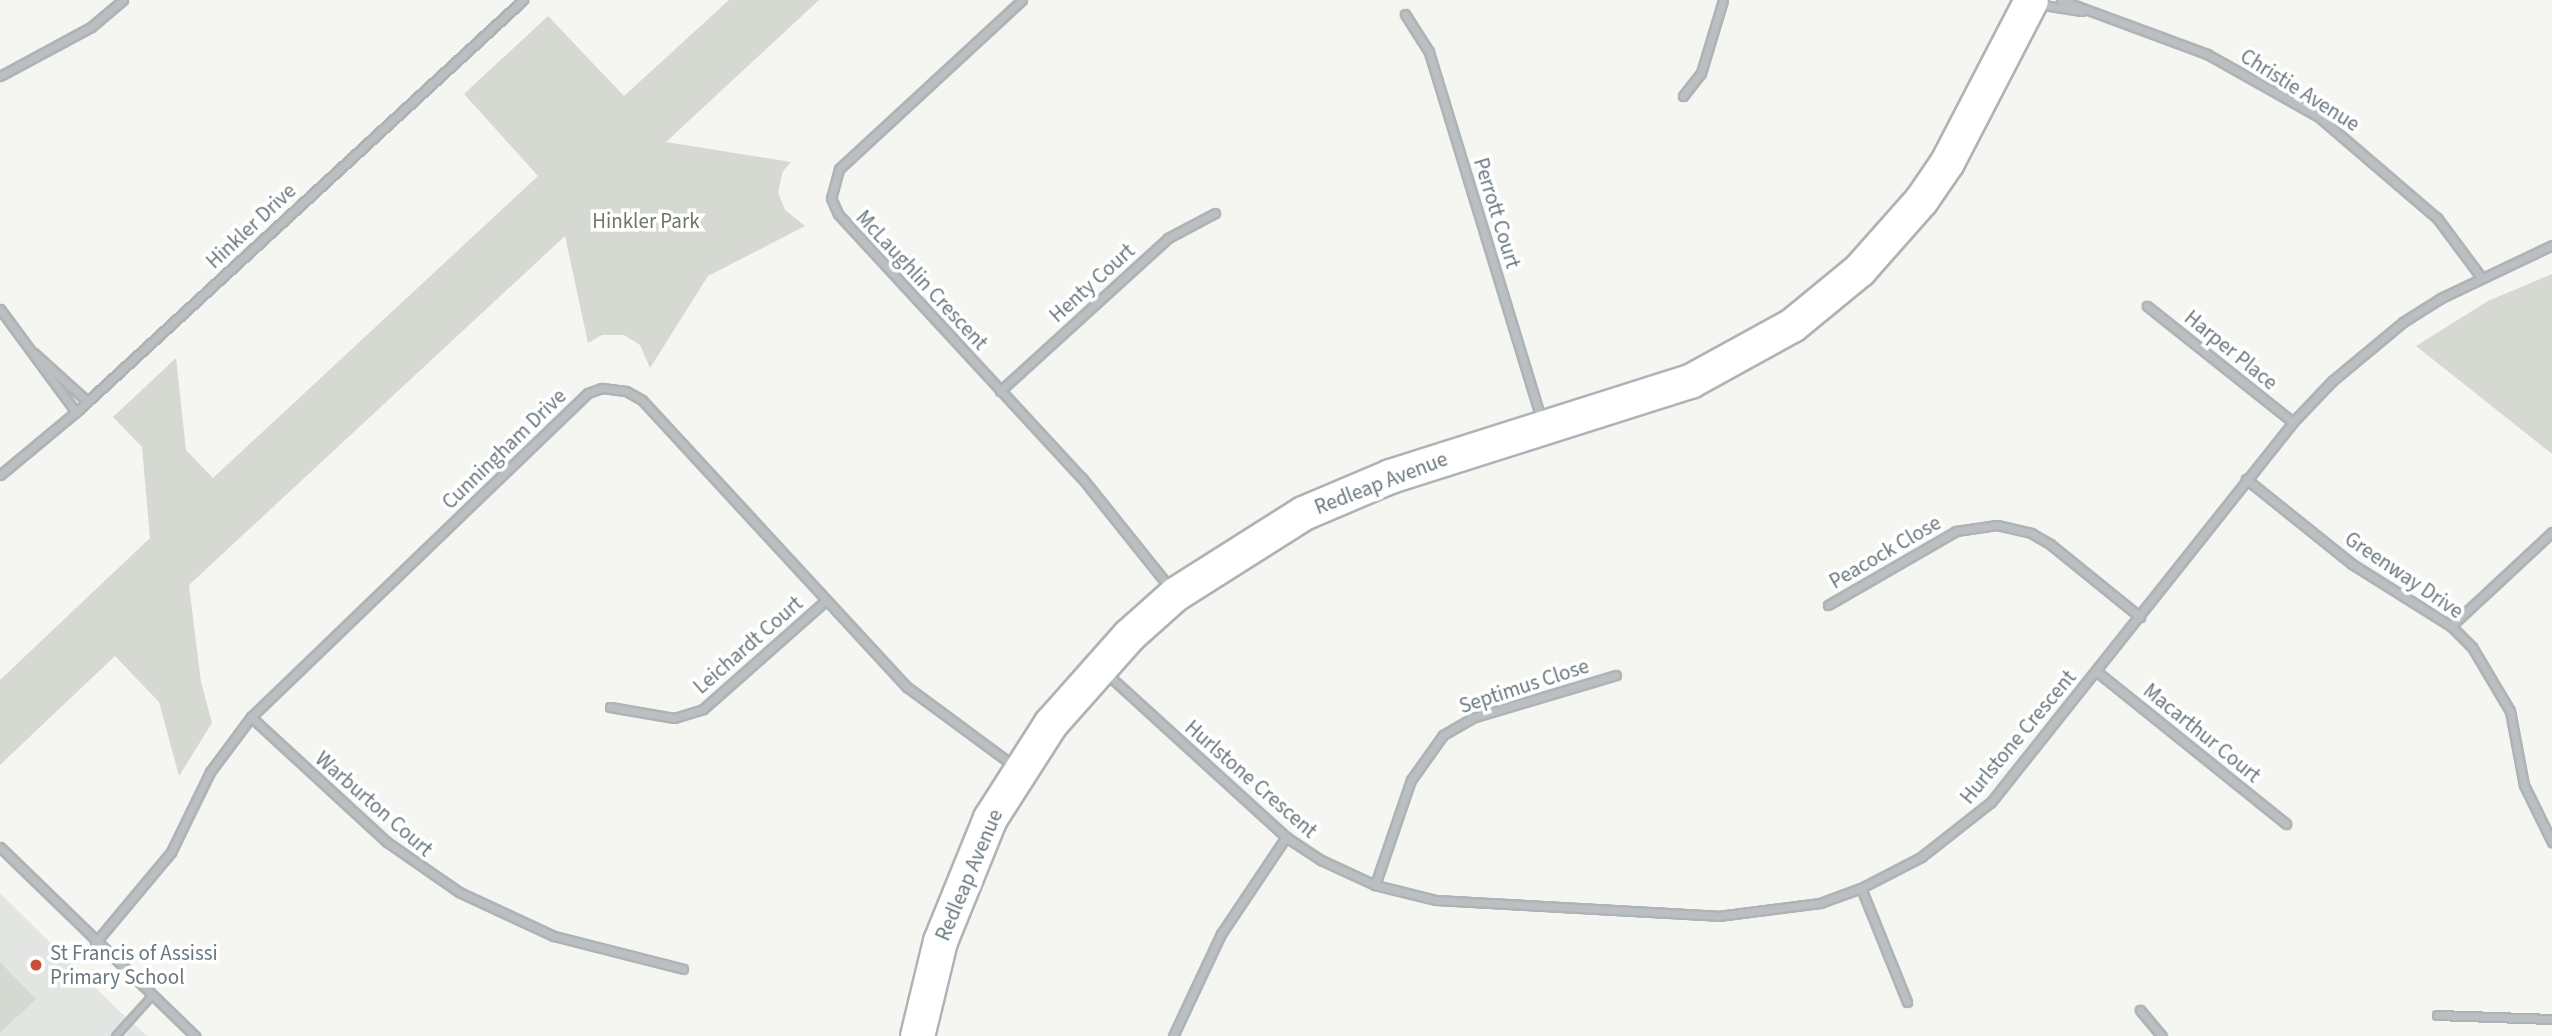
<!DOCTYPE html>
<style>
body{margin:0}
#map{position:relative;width:2552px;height:1036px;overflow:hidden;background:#f5f5f2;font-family:"Source Sans 3",sans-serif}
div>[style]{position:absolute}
.built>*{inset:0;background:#e3e5e3}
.green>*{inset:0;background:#d5d9d2}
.roads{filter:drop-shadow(2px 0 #adb4b6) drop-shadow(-2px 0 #adb4b6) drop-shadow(0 2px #adb4b6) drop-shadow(0 -2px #adb4b6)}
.lane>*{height:5px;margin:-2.5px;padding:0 2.5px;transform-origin:2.5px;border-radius:2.5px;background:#bbbfc2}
.street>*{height:7px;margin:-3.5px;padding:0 3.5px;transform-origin:3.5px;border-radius:3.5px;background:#bbbfc2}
.secondary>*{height:33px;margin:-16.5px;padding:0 16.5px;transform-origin:16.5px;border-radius:16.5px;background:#fff}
.dots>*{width:19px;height:19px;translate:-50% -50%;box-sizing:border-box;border:4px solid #fff;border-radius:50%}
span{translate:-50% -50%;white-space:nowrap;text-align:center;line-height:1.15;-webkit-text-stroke:7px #fff;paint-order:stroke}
.street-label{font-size:21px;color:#68787f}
.park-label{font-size:21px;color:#6c7766}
.poi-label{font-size:21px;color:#68787f}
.left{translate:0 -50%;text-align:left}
</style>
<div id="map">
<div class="built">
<i style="clip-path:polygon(0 893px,118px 1010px,147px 1036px,0 1036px)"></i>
</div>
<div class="green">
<i style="clip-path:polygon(729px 0,819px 0,666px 142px,791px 162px,783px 171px,778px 192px,785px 210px,805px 226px,708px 276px,650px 368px,640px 345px,624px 335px,602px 335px,588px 343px,565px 236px,189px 585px,201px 682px,212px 723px,179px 776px,159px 702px,115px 656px,0 765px,0 680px,150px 538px,142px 447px,113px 417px,176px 358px,186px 450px,213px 478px,538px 176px,464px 94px,548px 16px,624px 96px)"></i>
<i style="clip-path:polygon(2552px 274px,2552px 454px,2416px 346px,2488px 301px)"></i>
<i style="clip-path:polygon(0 962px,36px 999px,0 1033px)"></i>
</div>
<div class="roads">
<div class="lane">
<i style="left:115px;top:1036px;width:54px;rotate:-48deg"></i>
</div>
<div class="street">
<i style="left:1022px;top:0;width:249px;rotate:137.3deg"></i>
<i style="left:839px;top:169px;width:30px;rotate:105deg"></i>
<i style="left:831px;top:198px;width:17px;rotate:66deg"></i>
<i style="left:838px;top:214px;width:359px;rotate:47.3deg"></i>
<i style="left:1082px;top:478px;width:141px;rotate:51.3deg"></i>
<i style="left:2061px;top:0;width:156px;rotate:20.3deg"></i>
<i style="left:2207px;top:54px;width:129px;rotate:29.4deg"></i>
<i style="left:2319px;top:117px;width:155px;rotate:40.6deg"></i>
<i style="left:2437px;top:218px;width:74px;rotate:53.3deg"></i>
<i style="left:2037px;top:4px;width:45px;rotate:9deg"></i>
<i style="left:1405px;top:14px;width:45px;rotate:57.7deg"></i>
<i style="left:1429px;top:52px;width:383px;rotate:73deg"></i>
<i style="left:0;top:76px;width:103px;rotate:-28.3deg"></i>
<i style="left:91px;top:27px;width:42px;rotate:-40.2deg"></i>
<i style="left:1683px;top:96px;width:29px;rotate:-52deg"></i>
<i style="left:1701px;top:73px;width:76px;rotate:-73.2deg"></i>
<i style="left:2147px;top:306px;width:186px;rotate:38.5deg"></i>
<i style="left:0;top:309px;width:128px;rotate:53.6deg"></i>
<i style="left:34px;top:353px;width:72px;rotate:42.2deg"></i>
<i style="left:1000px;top:391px;width:227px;rotate:-42.3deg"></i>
<i style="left:1168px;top:238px;width:53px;rotate:-28deg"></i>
<i style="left:0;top:475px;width:99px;rotate:-39.7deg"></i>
<i style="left:76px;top:412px;width:608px;rotate:-42.67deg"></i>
<i style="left:2246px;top:479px;width:136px;rotate:38.7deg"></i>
<i style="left:2352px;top:564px;width:117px;rotate:32.1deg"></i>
<i style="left:2451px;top:626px;width:30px;rotate:45deg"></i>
<i style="left:2472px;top:647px;width:74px;rotate:59.3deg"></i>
<i style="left:2510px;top:711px;width:75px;rotate:79.3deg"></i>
<i style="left:2524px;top:785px;width:64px;rotate:63.8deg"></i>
<i style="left:1828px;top:605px;width:148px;rotate:-30deg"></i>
<i style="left:1956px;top:531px;width:41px;rotate:-8.3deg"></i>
<i style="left:1997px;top:525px;width:35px;rotate:13deg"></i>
<i style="left:2031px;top:533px;width:22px;rotate:30deg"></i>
<i style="left:2050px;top:544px;width:116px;rotate:39deg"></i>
<i style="left:2451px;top:626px;width:138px;rotate:-42.9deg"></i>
<i style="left:2096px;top:671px;width:244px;rotate:38.8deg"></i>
<i style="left:1107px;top:674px;width:242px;rotate:42.3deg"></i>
<i style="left:1286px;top:837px;width:42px;rotate:33.3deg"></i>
<i style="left:1321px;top:860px;width:60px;rotate:24.8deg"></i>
<i style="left:1375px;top:885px;width:63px;rotate:13.8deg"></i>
<i style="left:1436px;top:900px;width:282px;rotate:3.2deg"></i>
<i style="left:1718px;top:916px;width:103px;rotate:-7.3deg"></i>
<i style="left:1820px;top:903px;width:44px;rotate:-20.1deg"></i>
<i style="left:1861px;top:888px;width:68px;rotate:-27.3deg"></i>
<i style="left:1921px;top:857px;width:89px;rotate:-38.2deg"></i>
<i style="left:1991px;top:802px;width:485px;rotate:-51.5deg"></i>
<i style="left:2293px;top:422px;width:57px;rotate:-46.4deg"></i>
<i style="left:2332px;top:381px;width:92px;rotate:-39.7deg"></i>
<i style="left:2403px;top:322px;width:45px;rotate:-32.3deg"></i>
<i style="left:2441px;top:298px;width:123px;rotate:-25.5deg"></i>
<i style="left:610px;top:707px;width:65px;rotate:9.8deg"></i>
<i style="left:674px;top:718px;width:30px;rotate:-17deg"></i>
<i style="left:703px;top:709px;width:164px;rotate:-41.5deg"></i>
<i style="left:251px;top:717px;width:185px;rotate:42.6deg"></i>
<i style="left:387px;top:842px;width:88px;rotate:34.8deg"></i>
<i style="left:459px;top:892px;width:105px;rotate:24.9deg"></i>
<i style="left:554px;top:936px;width:133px;rotate:14.3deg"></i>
<i style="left:0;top:847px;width:272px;rotate:44.1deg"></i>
<i style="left:1375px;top:885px;width:111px;rotate:-71.1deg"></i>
<i style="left:1411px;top:780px;width:55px;rotate:-54.6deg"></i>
<i style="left:1443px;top:735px;width:34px;rotate:-30deg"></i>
<i style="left:1472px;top:718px;width:150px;rotate:-16.6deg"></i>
<i style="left:1861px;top:888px;width:123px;rotate:68deg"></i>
<i style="left:95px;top:943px;width:119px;rotate:-50.1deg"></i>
<i style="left:171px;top:852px;width:89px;rotate:-64deg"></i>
<i style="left:210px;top:772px;width:69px;rotate:-53.3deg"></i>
<i style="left:251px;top:717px;width:467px;rotate:-43.9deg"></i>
<i style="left:588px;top:393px;width:15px;rotate:-20deg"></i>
<i style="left:602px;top:388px;width:24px;rotate:7deg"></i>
<i style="left:626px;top:391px;width:18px;rotate:29deg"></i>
<i style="left:642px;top:400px;width:391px;rotate:47.3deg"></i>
<i style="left:907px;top:687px;width:133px;rotate:36.4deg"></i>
<i style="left:2140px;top:1010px;width:34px;rotate:50deg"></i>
<i style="left:2437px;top:1015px;width:115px;rotate:2deg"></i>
<i style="left:1173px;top:1036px;width:113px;rotate:-64.8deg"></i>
<i style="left:1221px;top:934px;width:117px;rotate:-56.2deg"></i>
</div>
<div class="secondary">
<i style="left:917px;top:1036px;width:98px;rotate:-76.4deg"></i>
<i style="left:940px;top:941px;width:133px;rotate:-67.9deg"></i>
<i style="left:990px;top:818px;width:112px;rotate:-57.4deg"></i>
<i style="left:1050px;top:724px;width:119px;rotate:-48.4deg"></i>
<i style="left:1129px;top:635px;width:62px;rotate:-41.7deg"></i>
<i style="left:1175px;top:594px;width:151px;rotate:-32.3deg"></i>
<i style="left:1303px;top:513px;width:95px;rotate:-23deg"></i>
<i style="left:1390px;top:476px;width:315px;rotate:-17.6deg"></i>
<i style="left:1690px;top:381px;width:116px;rotate:-28.8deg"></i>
<i style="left:1792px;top:325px;width:87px;rotate:-39.4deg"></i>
<i style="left:1859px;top:270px;width:94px;rotate:-48.5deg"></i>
<i style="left:1921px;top:200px;width:46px;rotate:-55.6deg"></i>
<i style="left:1947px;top:162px;width:182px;rotate:-62.6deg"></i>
</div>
</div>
<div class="dots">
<i style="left:36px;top:965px;background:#cc4d3b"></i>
</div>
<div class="street-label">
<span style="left:2300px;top:90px;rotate:32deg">Christie Avenue</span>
<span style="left:1497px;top:213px;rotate:73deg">Perrott Court</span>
<span style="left:251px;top:226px;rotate:-43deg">Hinkler Drive</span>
<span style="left:922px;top:280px;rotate:47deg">McLaughlin Crescent</span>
<span style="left:1092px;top:283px;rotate:-42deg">Henty Court</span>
<span style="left:2231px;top:350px;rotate:39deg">Harper Place</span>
<span style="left:504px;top:449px;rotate:-44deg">Cunningham Drive</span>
<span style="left:1381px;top:483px;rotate:-21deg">Redleap Avenue</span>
<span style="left:1885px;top:552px;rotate:-30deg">Peacock Close</span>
<span style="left:2404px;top:575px;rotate:34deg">Greenway Drive</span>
<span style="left:748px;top:645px;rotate:-41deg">Leichardt Court</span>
<span style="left:1524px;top:686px;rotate:-18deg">Septimus Close</span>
<span style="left:2202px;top:733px;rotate:39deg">Macarthur Court</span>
<span style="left:2018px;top:737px;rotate:-50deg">Hurlstone Crescent</span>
<span style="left:1251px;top:779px;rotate:41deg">Hurlstone Crescent</span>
<span style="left:374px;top:804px;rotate:41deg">Warburton Court</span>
<span style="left:969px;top:875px;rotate:-67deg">Redleap Avenue</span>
</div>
<div class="park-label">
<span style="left:646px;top:221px">Hinkler Park</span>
</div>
<div class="poi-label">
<span class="left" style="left:50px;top:965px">St Francis of Assissi<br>Primary School</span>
</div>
</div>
